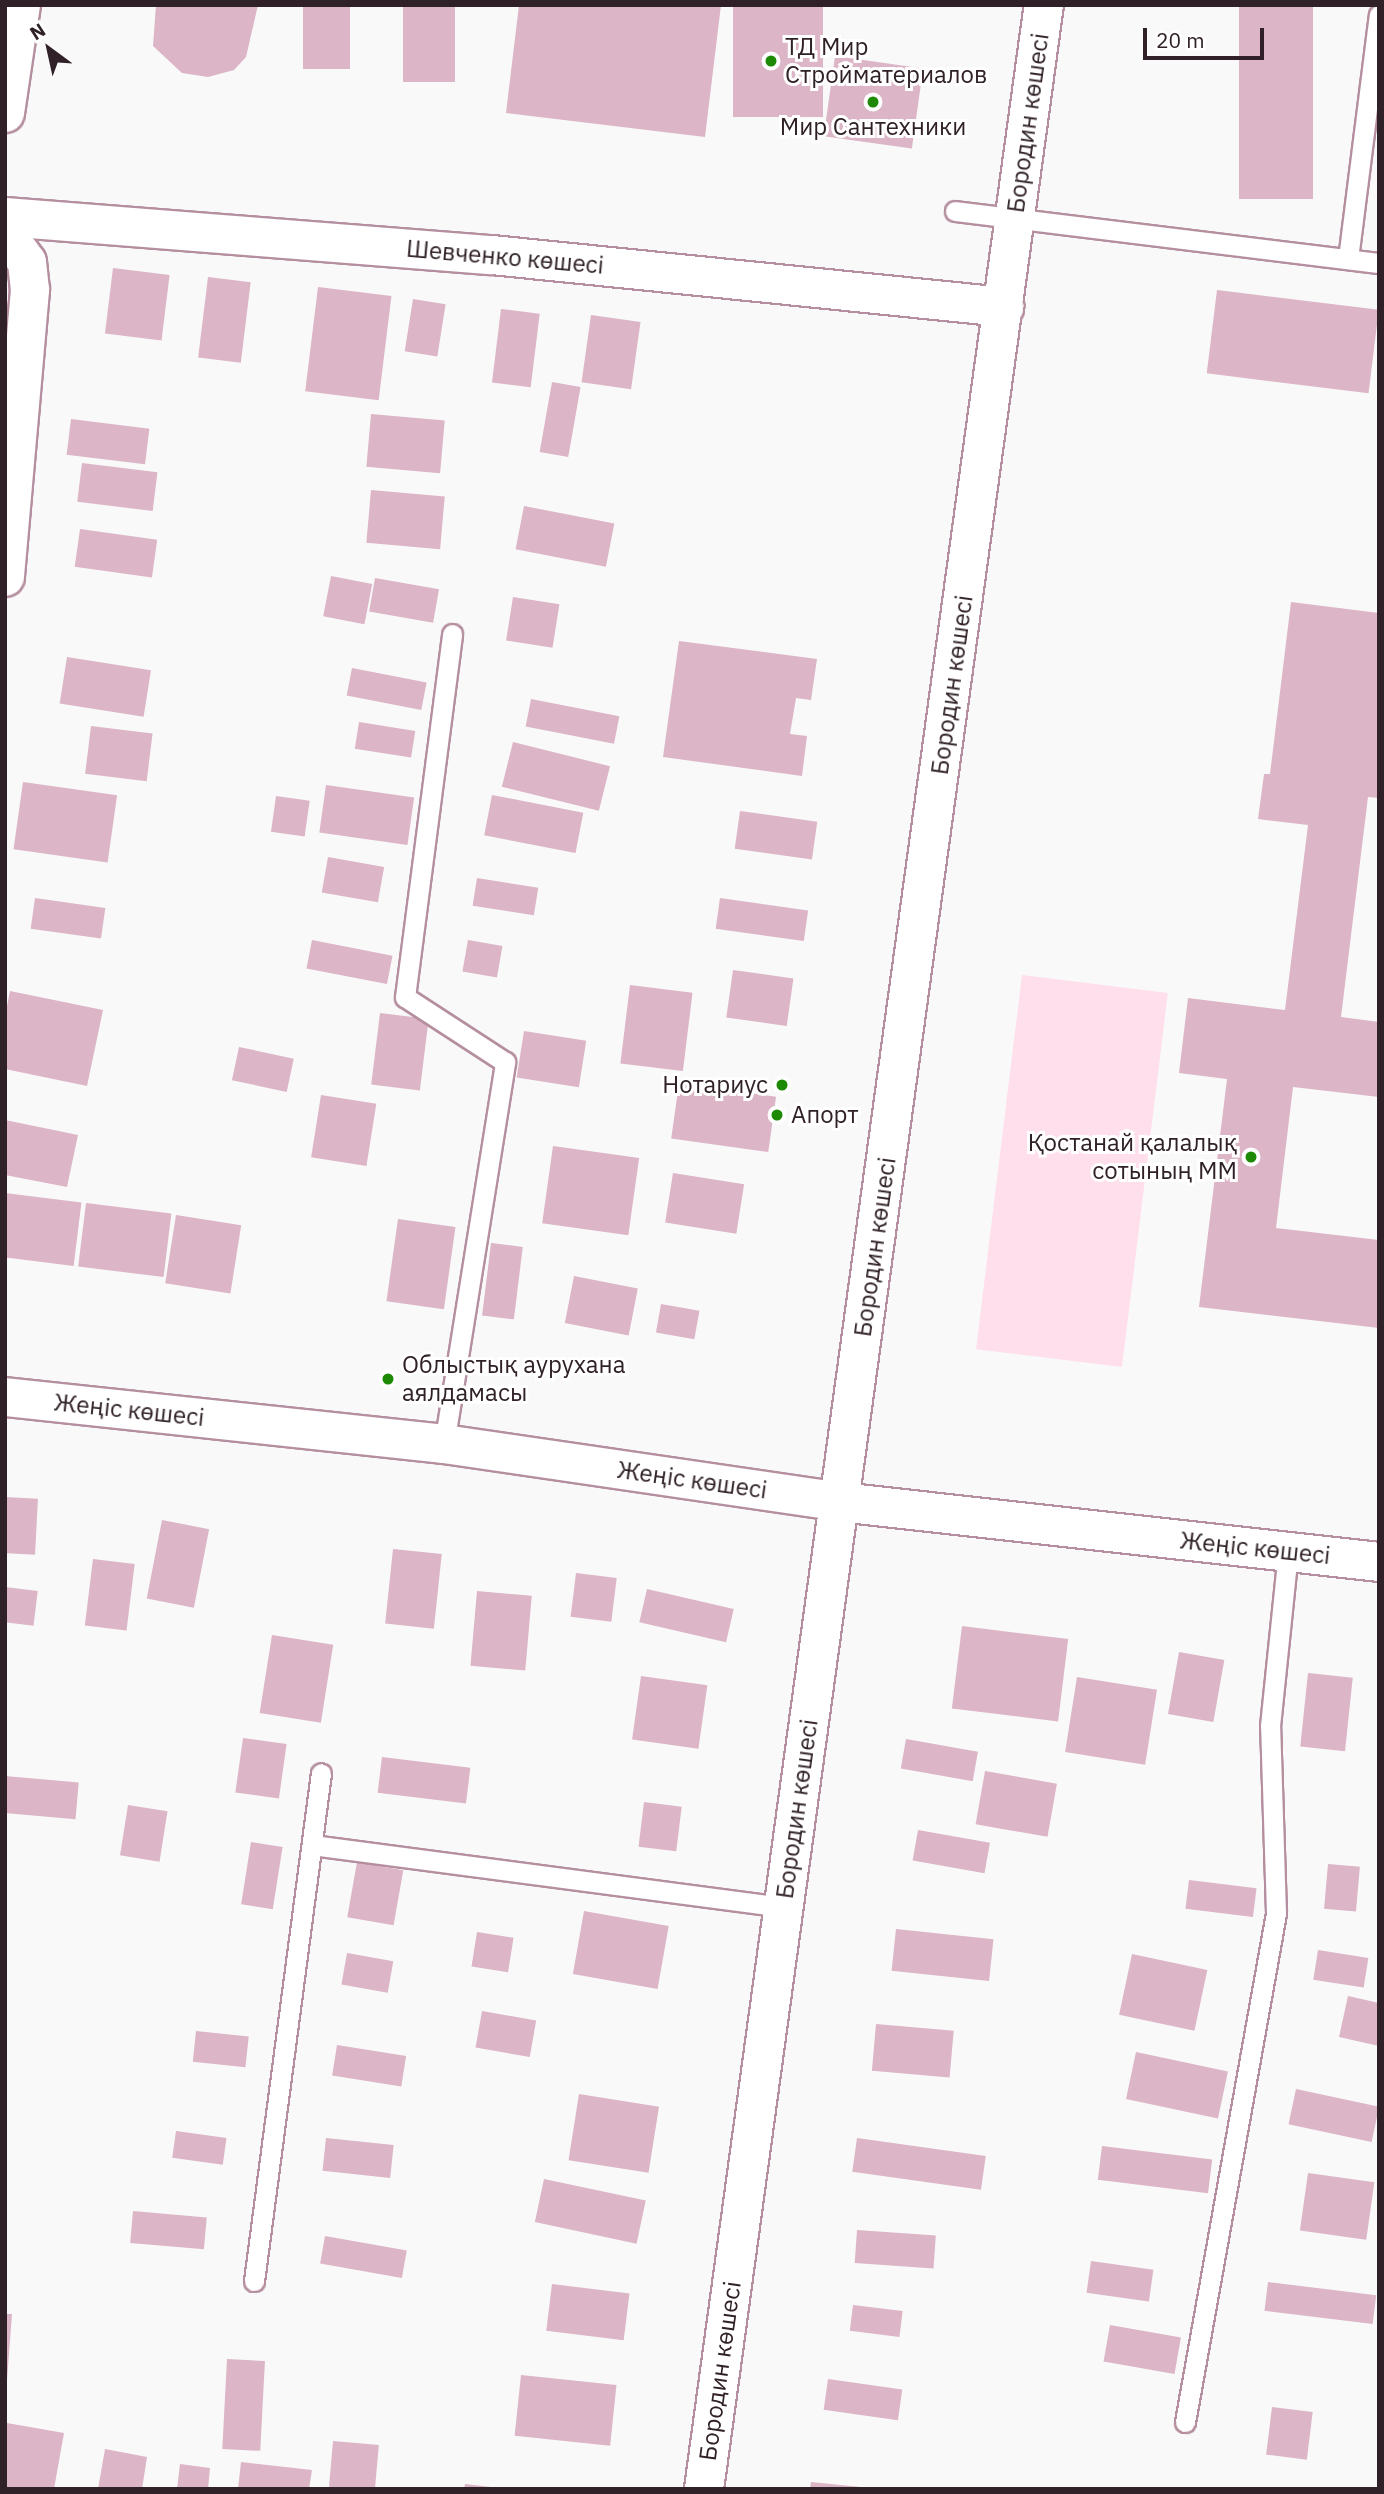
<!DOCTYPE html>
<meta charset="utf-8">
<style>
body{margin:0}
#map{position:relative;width:1384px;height:2494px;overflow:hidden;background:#f9f9f9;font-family:"IBM Plex Sans",sans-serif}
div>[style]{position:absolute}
.green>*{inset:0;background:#fedfeb;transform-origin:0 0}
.building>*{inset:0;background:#dcb5c6;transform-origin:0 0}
.roads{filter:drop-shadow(2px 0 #b58f9f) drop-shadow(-2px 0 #b58f9f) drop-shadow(0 2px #b58f9f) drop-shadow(0 -2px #b58f9f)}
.service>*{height:19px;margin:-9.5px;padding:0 9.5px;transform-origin:9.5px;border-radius:9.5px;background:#fff}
.minor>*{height:38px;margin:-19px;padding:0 19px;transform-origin:19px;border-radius:19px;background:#fff}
.tertiary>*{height:38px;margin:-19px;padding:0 19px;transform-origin:19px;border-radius:19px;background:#fff}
.dots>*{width:19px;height:19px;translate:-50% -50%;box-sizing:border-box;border:4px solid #fff;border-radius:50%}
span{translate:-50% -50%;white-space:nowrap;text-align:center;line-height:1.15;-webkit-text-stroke:6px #fff;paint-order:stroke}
.poi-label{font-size:24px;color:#2f2127}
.left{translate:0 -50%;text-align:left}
.right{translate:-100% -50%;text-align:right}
.street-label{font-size:24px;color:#2f2127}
.frame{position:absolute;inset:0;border:7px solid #2f2127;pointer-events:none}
.north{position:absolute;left:14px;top:14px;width:70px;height:70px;-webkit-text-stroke:5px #fff;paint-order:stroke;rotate:327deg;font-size:19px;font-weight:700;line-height:28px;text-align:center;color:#2f2127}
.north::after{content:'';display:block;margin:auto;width:24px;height:32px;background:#2f2127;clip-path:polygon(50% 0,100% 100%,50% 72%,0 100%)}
.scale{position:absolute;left:1143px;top:28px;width:121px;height:32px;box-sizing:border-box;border:4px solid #2f2127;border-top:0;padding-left:9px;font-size:21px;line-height:24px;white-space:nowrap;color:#2f2127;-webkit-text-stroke:5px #fff;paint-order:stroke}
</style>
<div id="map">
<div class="green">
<i style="left:1022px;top:975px;width:147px;height:377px;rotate:7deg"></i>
</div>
<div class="building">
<i style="clip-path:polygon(156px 5px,258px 5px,246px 57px,234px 70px,208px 77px,182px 73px,153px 46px)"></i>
<i style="left:303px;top:5px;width:47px;height:64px"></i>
<i style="left:403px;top:5px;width:52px;height:77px"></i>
<i style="clip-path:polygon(519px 5px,721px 5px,705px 137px,506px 113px)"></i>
<i style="left:733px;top:5px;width:90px;height:112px"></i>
<i style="left:1239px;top:5px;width:74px;height:194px"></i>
<i style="left:835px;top:56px;width:89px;height:81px;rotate:8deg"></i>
<i style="left:113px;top:268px;width:57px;height:66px;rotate:7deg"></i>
<i style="left:208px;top:277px;width:43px;height:81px;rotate:7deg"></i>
<i style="left:318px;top:287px;width:74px;height:105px;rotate:7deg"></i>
<i style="left:1217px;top:290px;width:163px;height:84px;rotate:7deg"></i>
<i style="left:413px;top:299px;width:33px;height:53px;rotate:9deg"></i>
<i style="left:501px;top:309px;width:39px;height:74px;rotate:7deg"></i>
<i style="left:591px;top:315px;width:50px;height:68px;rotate:8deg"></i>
<i style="left:552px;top:382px;width:29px;height:71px;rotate:10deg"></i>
<i style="left:371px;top:414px;width:74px;height:53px;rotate:5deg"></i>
<i style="left:71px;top:419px;width:79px;height:36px;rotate:7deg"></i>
<i style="left:82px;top:463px;width:76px;height:39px;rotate:7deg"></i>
<i style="left:371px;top:490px;width:74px;height:53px;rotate:5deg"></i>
<i style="left:524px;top:506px;width:92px;height:44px;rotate:11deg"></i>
<i style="left:80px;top:529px;width:78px;height:38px;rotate:8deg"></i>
<i style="left:331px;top:576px;width:42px;height:41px;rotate:11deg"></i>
<i style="left:375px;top:578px;width:65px;height:34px;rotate:10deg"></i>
<i style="left:513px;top:597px;width:47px;height:44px;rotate:9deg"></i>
<i style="clip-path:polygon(1291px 602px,1379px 613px,1379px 798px,1368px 797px,1341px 1017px,1379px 1022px,1379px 1097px,1293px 1087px,1276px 1228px,1379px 1240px,1379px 1328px,1199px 1307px,1227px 1079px,1179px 1073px,1188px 998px,1285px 1010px,1308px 825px,1258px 819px,1264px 774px,1270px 774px)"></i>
<i style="clip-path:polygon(679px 641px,817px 659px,811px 700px,796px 698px,790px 734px,807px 736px,802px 776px,663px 757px)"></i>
<i style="left:67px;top:657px;width:85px;height:47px;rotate:9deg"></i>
<i style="left:352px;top:668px;width:76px;height:28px;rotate:11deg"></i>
<i style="left:531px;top:699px;width:90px;height:28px;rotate:11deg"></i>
<i style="left:359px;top:722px;width:57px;height:27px;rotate:9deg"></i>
<i style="left:91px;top:726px;width:62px;height:48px;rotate:7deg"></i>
<i style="left:513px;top:742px;width:100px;height:46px;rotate:14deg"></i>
<i style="left:23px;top:782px;width:95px;height:68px;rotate:8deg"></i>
<i style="left:326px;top:785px;width:89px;height:48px;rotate:8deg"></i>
<i style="left:492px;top:795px;width:93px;height:41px;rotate:11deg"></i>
<i style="left:276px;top:796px;width:34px;height:36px;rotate:8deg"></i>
<i style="left:740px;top:811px;width:78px;height:38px;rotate:8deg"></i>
<i style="left:328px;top:857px;width:57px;height:36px;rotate:10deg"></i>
<i style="left:477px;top:878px;width:62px;height:28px;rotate:9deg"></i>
<i style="left:35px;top:898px;width:71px;height:31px;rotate:8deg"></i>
<i style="left:720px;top:898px;width:89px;height:31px;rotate:8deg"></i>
<i style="left:312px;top:940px;width:82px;height:29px;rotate:11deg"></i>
<i style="left:468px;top:940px;width:35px;height:32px;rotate:10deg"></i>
<i style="left:733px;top:970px;width:61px;height:48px;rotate:8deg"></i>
<i style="left:630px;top:985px;width:63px;height:79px;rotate:7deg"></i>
<i style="clip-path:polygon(10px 991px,103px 1010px,87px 1086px,5px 1069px,5px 1016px)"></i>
<i style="left:380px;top:1013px;width:49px;height:72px;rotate:7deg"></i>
<i style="left:524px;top:1031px;width:63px;height:47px;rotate:9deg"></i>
<i style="left:239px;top:1047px;width:56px;height:34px;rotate:12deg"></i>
<i style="left:679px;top:1083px;width:98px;height:56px;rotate:8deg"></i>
<i style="left:321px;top:1095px;width:56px;height:63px;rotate:9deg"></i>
<i style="clip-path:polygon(5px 1120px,78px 1135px,67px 1187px,5px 1175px)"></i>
<i style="left:553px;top:1146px;width:87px;height:78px;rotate:8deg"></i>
<i style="left:673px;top:1173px;width:72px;height:50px;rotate:9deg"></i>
<i style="left:5px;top:1193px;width:77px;height:64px;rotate:7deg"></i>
<i style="left:86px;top:1203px;width:86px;height:64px;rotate:7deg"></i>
<i style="left:176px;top:1215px;width:66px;height:69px;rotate:9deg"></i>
<i style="left:398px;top:1219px;width:58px;height:83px;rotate:8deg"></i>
<i style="left:491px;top:1243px;width:32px;height:73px;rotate:7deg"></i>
<i style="left:574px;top:1276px;width:65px;height:48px;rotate:11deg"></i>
<i style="left:661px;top:1304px;width:39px;height:29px;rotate:10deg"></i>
<i style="left:5px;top:1497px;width:33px;height:56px;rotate:3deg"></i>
<i style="left:162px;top:1520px;width:48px;height:80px;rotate:11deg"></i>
<i style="left:393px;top:1549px;width:49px;height:75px;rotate:6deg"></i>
<i style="left:93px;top:1559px;width:42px;height:67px;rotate:7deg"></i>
<i style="left:576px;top:1573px;width:41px;height:44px;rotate:7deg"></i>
<i style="left:5px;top:1587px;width:33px;height:35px;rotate:7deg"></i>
<i style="left:647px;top:1589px;width:89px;height:34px;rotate:13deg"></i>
<i style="left:477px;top:1591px;width:55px;height:75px;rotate:5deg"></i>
<i style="left:962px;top:1626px;width:107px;height:83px;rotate:7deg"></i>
<i style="left:272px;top:1635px;width:62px;height:79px;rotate:9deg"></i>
<i style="left:1179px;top:1652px;width:46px;height:63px;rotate:10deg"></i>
<i style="left:1308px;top:1673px;width:45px;height:74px;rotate:6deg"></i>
<i style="left:641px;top:1676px;width:67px;height:64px;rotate:8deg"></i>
<i style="left:1077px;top:1677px;width:81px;height:76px;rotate:9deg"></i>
<i style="left:243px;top:1738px;width:44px;height:55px;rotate:8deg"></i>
<i style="left:906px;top:1739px;width:73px;height:30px;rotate:10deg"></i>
<i style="left:382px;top:1757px;width:89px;height:36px;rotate:7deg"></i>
<i style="left:985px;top:1771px;width:73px;height:54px;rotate:10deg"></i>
<i style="left:5px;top:1776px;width:74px;height:37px;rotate:5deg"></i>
<i style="left:644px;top:1802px;width:38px;height:45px;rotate:7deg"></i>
<i style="left:128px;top:1805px;width:40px;height:51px;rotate:9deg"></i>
<i style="left:918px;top:1830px;width:73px;height:31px;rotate:10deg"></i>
<i style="left:251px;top:1842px;width:32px;height:63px;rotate:9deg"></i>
<i style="left:357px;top:1862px;width:47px;height:56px;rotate:10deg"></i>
<i style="left:1328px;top:1864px;width:32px;height:45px;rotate:5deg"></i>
<i style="left:1189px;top:1880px;width:68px;height:29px;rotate:7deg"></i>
<i style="left:584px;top:1911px;width:86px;height:64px;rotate:10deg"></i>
<i style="left:896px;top:1929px;width:98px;height:42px;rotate:6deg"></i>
<i style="left:477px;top:1932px;width:37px;height:35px;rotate:9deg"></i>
<i style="left:1318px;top:1950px;width:51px;height:30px;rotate:9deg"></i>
<i style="left:347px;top:1953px;width:47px;height:32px;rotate:10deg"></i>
<i style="left:1132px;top:1954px;width:77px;height:62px;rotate:12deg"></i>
<i style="clip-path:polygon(1348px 1996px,1379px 2003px,1379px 2046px,1339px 2037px)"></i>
<i style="left:482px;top:2011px;width:55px;height:37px;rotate:10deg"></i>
<i style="left:876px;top:2024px;width:78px;height:47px;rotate:5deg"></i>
<i style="left:196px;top:2031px;width:53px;height:31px;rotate:6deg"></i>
<i style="left:337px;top:2045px;width:70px;height:31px;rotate:9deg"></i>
<i style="left:1136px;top:2052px;width:94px;height:48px;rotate:12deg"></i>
<i style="left:1296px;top:2089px;width:85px;height:36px;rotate:12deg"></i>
<i style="left:579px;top:2094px;width:81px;height:67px;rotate:9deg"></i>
<i style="left:176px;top:2131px;width:51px;height:27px;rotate:8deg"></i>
<i style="left:326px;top:2138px;width:68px;height:33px;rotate:6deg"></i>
<i style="left:857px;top:2138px;width:130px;height:34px;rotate:8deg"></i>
<i style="left:1102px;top:2146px;width:111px;height:34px;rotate:7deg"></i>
<i style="left:1308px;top:2173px;width:67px;height:58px;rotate:8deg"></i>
<i style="left:544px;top:2179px;width:104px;height:44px;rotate:12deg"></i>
<i style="left:133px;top:2211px;width:74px;height:32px;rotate:5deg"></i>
<i style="left:857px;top:2230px;width:79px;height:33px;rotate:4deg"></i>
<i style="left:325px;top:2236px;width:83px;height:28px;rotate:10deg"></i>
<i style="left:1091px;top:2261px;width:63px;height:32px;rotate:8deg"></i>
<i style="left:1268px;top:2282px;width:109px;height:29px;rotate:7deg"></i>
<i style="left:552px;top:2284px;width:78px;height:47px;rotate:7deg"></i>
<i style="left:853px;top:2305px;width:50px;height:26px;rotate:7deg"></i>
<i style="clip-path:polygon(5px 2314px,12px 2314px,7px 2380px,5px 2380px)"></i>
<i style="left:1110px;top:2325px;width:72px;height:37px;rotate:10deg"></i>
<i style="left:227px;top:2359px;width:38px;height:90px;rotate:3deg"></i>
<i style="left:521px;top:2375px;width:96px;height:61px;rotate:6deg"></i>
<i style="left:828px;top:2379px;width:75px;height:31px;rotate:8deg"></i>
<i style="left:1272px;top:2407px;width:41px;height:48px;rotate:7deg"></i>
<i style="clip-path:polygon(7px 2423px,64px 2433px,54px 2489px,5px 2488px)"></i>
<i style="left:333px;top:2441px;width:46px;height:46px;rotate:5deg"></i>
<i style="clip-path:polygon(105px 2449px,147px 2457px,142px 2489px,98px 2489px)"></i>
<i style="clip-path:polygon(241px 2462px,312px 2470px,309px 2489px,238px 2489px)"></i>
<i style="clip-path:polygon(180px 2464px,210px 2468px,208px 2489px,177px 2489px)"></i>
<i style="clip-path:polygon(811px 2482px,861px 2487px,861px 2489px,810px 2489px)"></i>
<i style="clip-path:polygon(465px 2484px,491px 2487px,491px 2489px,464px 2489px)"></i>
</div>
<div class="roads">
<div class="service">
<i style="left:955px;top:211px;width:427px;rotate:7deg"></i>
<i style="left:1348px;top:259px;width:246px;rotate:-82.8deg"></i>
<i style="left:444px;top:1444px;width:387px;rotate:-80.9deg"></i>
<i style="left:505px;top:1062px;width:119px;rotate:-147deg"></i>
<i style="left:405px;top:997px;width:366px;rotate:-82.6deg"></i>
<i style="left:312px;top:1845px;width:476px;rotate:7.5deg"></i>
<i style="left:254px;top:2281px;width:512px;rotate:-82.49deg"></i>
<i style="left:1185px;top:2422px;width:517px;rotate:-79.86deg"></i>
<i style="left:1276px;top:1913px;width:187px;rotate:-91.8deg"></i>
<i style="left:1270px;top:1726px;width:175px;rotate:-84.1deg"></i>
</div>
<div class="minor">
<i style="left:5px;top:113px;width:109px;rotate:-81.6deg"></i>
<i style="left:5px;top:217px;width:488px;rotate:4.5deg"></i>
<i style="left:492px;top:255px;width:515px;rotate:5.8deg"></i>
<i style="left:5px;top:232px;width:37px;rotate:54deg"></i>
<i style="left:27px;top:262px;width:28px;rotate:84deg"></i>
<i style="left:30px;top:290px;width:288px;rotate:95deg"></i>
</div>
<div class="tertiary">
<i style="left:5px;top:1397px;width:442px;rotate:6.1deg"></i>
<i style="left:444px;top:1444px;width:400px;rotate:8.3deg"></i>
<i style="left:840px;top:1502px;width:542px;rotate:6.35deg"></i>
<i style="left:704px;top:2489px;width:2507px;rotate:-82.21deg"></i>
</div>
</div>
<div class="dots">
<i style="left:771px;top:61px;background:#1d8904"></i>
<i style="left:873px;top:102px;background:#1d8904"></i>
<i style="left:782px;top:1085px;background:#1d8904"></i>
<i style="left:777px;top:1115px;background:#1d8904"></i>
<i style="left:1251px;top:1157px;background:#1d8904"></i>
<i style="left:388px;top:1379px;background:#1d8904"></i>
</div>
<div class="poi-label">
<span class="left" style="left:785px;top:61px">ТД Мир<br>Стройматериалов</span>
<span style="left:873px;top:127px">Мир Сантехники</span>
<span class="right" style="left:768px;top:1085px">Нотариус</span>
<span class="left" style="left:791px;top:1115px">Апорт</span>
<span class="right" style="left:1237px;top:1157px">Қостанай қалалық<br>сотының ММ</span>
<span class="left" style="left:402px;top:1379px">Облыстық аурухана<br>аялдамасы</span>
</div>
<div class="street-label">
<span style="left:1028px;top:123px;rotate:-82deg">Бородин көшесі</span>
<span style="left:505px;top:257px;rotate:5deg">Шевченко көшесі</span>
<span style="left:952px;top:685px;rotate:-82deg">Бородин көшесі</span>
<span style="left:875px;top:1247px;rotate:-82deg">Бородин көшесі</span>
<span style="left:129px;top:1410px;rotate:6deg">Жеңіс көшесі</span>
<span style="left:692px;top:1480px;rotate:8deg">Жеңіс көшесі</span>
<span style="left:1255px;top:1548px;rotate:6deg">Жеңіс көшесі</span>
<span style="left:797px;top:1809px;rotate:-82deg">Бородин көшесі</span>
<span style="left:720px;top:2371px;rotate:-82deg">Бородин көшесі</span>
</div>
<div class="frame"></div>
<div class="north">N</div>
<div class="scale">20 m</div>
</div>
